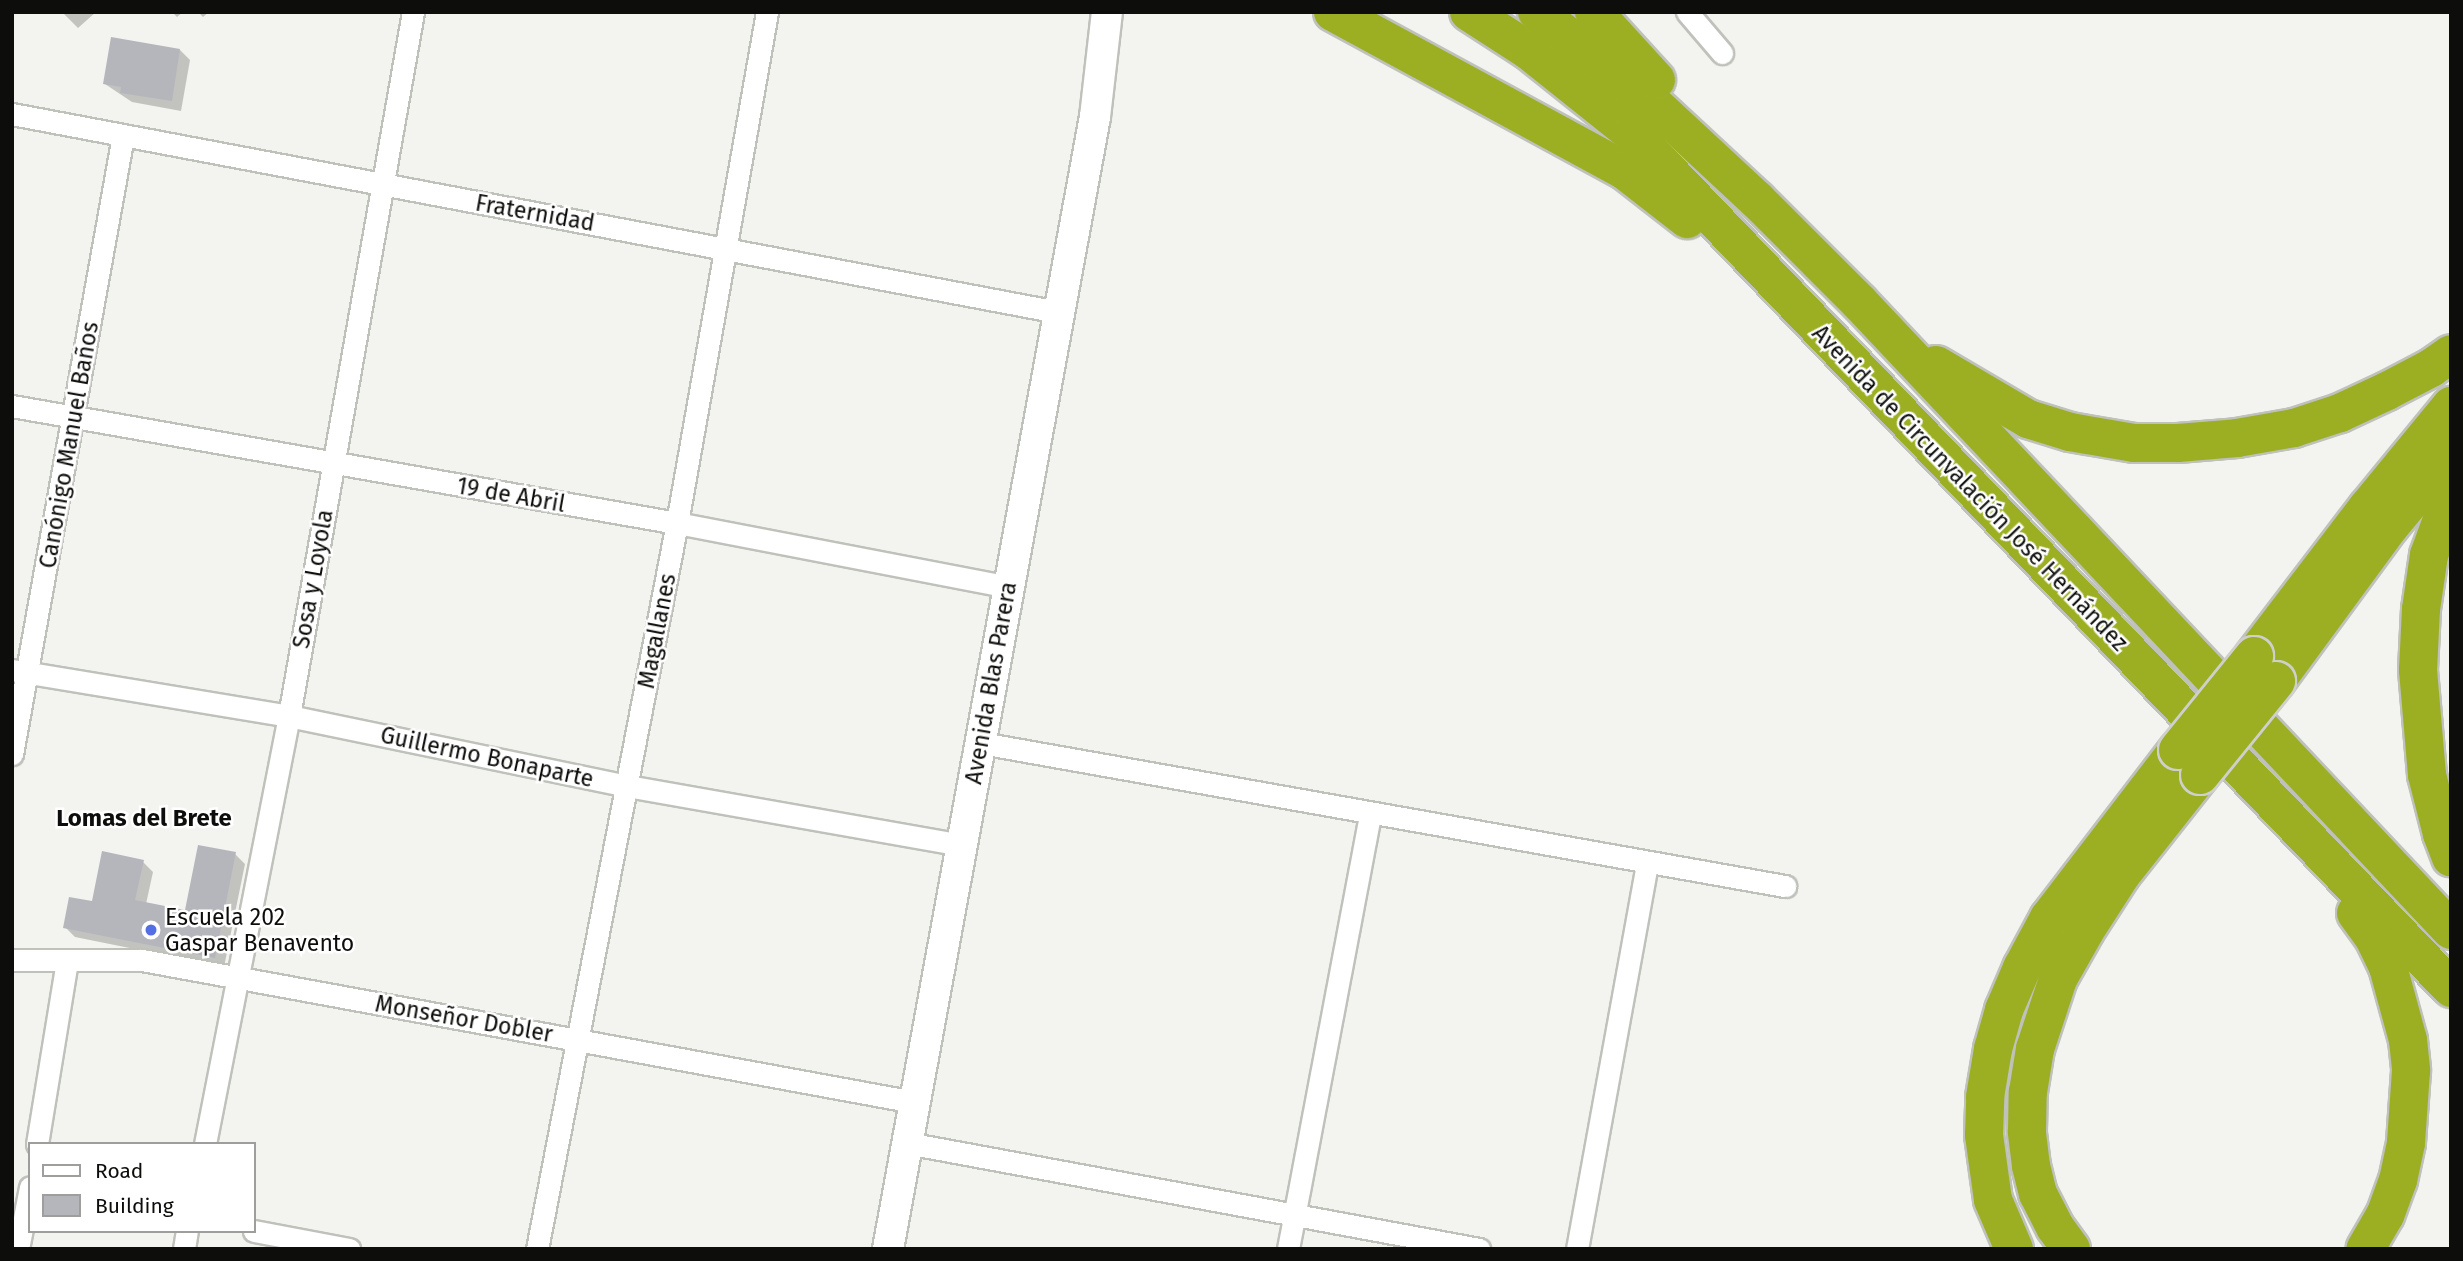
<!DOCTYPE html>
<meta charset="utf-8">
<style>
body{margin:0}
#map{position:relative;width:2463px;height:1261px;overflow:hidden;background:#f3f4ef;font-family:"Fira Sans",sans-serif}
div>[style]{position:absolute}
.shadow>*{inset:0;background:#0003}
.building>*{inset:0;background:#b4b6bb}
.roads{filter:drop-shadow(2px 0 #bfc1bb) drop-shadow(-2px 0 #bfc1bb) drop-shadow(0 2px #bfc1bb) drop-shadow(0 -2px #bfc1bb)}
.street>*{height:21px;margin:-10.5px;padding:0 10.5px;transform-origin:10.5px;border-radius:10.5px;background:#fff}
.secondary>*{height:30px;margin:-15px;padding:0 15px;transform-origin:15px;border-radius:15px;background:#fff}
.highway>*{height:38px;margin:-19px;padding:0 19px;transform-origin:19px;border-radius:19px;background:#9caf22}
.bridges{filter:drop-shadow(2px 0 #cfcfce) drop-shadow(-2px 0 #cfcfce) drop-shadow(0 2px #cfcfce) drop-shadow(0 -2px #cfcfce)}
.highway-bridge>*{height:38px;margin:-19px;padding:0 19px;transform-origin:19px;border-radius:19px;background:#9caf22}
.dots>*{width:19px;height:19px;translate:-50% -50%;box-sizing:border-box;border:4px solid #fff;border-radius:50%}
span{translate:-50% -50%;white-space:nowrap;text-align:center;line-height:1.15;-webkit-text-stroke:5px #fff;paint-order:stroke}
.street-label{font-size:23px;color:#0d0d0b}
.poi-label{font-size:23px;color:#0d0d0b}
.left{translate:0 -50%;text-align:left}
.neighbourhood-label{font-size:24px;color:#0d0d0b;font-weight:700}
.frame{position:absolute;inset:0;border:14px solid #0d0d0b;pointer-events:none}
.legend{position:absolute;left:28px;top:1142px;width:228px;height:91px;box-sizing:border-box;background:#fff;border:2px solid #9e9e9d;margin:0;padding:9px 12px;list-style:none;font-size:21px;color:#0d0d0b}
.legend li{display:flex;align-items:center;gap:14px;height:35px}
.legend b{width:35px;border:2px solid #9e9e9d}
</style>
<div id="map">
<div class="shadow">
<i style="clip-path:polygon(62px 12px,96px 12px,78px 28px)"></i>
<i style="clip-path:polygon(172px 12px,183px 12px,177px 17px)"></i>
<i style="clip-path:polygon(198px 12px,209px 12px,203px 17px)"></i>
<i style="clip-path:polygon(180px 50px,190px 60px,181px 111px,132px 102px,105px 84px)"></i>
<i style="clip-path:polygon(235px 854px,245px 864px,224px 967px,75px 937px,65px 927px,143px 862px,153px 872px,146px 904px,186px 912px)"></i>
</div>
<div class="building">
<i style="clip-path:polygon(111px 37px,180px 49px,172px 101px,120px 93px,121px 87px,103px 84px)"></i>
<i style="clip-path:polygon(198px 845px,236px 852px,215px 958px,63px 928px,69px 897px,92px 901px,102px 851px,144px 860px,135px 900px,185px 910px)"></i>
</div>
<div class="roads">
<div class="street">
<i style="left:1687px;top:12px;width:54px;rotate:49.5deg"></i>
<i style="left:12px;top:114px;width:1065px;rotate:10.72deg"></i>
<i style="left:12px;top:406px;width:675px;rotate:9.98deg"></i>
<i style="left:677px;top:523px;width:338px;rotate:10.9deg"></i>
<i style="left:12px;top:670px;width:281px;rotate:9.4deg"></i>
<i style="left:289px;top:716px;width:345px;rotate:11.7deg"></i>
<i style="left:627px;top:786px;width:339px;rotate:10deg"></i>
<i style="left:981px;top:743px;width:817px;rotate:10.09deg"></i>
<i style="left:12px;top:754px;width:628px;rotate:-79.82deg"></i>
<i style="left:12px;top:960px;width:130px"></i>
<i style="left:142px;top:960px;width:785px;rotate:10.42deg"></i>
<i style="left:907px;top:1143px;width:582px;rotate:10.5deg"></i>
<i style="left:37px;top:1144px;width:186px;rotate:-80.7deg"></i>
<i style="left:205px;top:1144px;width:436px;rotate:-78.9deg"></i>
<i style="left:289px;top:716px;width:715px;rotate:-80.01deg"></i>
<i style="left:254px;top:1231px;width:97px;rotate:10.7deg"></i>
<i style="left:18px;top:1249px;width:63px;rotate:-79deg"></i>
<i style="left:184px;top:1249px;width:18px;rotate:-81deg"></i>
<i style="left:537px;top:1249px;width:739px;rotate:-79.09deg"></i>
<i style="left:677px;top:523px;width:519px;rotate:-80.01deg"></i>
<i style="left:1288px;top:1249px;width:444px;rotate:-79.3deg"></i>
<i style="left:1577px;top:1249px;width:393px;rotate:-79.7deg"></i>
</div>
<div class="secondary">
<i style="left:888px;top:1249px;width:1151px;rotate:-79.64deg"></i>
<i style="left:1095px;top:117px;width:106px;rotate:-83.5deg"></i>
</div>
<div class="highway">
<i style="left:1333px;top:12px;width:331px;rotate:28.5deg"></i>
<i style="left:1624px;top:170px;width:80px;rotate:37.9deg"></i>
<i style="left:1469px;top:12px;width:70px;rotate:32.8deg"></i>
<i style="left:1528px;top:50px;width:133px;rotate:38.6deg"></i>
<i style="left:1632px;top:133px;width:1184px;rotate:46.23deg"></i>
<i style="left:1537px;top:12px;width:138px;rotate:37.9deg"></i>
<i style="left:1646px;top:97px;width:151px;rotate:42.9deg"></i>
<i style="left:1757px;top:200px;width:144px;rotate:45deg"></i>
<i style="left:1859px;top:302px;width:863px;rotate:46.69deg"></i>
<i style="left:1594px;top:12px;width:92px;rotate:47.6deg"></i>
<i style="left:1936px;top:365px;width:107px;rotate:30.4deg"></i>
<i style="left:2028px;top:419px;width:44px;rotate:17.2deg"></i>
<i style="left:2070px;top:432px;width:65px;rotate:9.8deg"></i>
<i style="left:2134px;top:443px;width:44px"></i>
<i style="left:2178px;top:443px;width:59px;rotate:-4.8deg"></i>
<i style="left:2237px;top:438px;width:58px;rotate:-10deg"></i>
<i style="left:2294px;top:428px;width:48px;rotate:-18.1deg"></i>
<i style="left:2340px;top:413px;width:52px;rotate:-25.1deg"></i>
<i style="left:2387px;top:391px;width:50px;rotate:-27.6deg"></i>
<i style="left:2431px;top:368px;width:24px;rotate:-35deg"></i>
<i style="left:2451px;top:495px;width:64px;rotate:110.1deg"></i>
<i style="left:2429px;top:555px;width:55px;rotate:98.4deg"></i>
<i style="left:2421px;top:609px;width:61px;rotate:92.8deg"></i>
<i style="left:2418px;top:670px;width:105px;rotate:85.1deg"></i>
<i style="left:2427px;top:775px;width:61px;rotate:75.7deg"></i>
<i style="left:2442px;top:834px;width:25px;rotate:69deg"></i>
<i style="left:2254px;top:656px;width:188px;rotate:-52.6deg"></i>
<i style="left:2368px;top:507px;width:131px;rotate:-50.6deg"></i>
<i style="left:2276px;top:681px;width:192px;rotate:-53.7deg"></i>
<i style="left:2390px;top:526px;width:95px;rotate:-50.1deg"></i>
<i style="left:2356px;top:913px;width:29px;rotate:54deg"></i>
<i style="left:2373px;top:936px;width:34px;rotate:64deg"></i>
<i style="left:2388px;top:967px;width:76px;rotate:74.7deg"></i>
<i style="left:2408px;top:1040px;width:31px;rotate:84deg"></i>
<i style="left:2411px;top:1071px;width:72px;rotate:94deg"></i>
<i style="left:2406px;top:1143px;width:38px;rotate:102deg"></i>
<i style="left:2398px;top:1180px;width:37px;rotate:110deg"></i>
<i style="left:2385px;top:1215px;width:39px;rotate:120deg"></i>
<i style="left:2014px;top:1249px;width:53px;rotate:-113.2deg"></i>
<i style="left:1993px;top:1200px;width:66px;rotate:-97.9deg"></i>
<i style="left:1984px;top:1135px;width:38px;rotate:-88deg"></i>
<i style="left:1985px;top:1097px;width:49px;rotate:-80.5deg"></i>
<i style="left:1993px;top:1049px;width:41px;rotate:-74.2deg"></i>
<i style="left:2004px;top:1010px;width:46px;rotate:-66.8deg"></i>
<i style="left:2022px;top:968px;width:57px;rotate:-61.6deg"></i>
<i style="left:2049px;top:918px;width:212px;rotate:-52.5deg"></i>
<i style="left:2071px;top:1249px;width:27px;rotate:-126deg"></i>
<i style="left:2055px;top:1227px;width:37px;rotate:-117deg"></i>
<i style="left:2038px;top:1194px;width:29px;rotate:-104deg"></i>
<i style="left:2031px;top:1166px;width:35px;rotate:-97deg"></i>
<i style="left:2027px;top:1131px;width:39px;rotate:-89deg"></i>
<i style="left:2028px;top:1092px;width:44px;rotate:-80.8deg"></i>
<i style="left:2035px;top:1049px;width:74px;rotate:-71.8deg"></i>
<i style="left:2058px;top:979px;width:55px;rotate:-60.6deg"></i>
<i style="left:2085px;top:931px;width:67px;rotate:-57.3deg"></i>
<i style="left:2121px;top:875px;width:127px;rotate:-51.7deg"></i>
</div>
</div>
<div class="bridges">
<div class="highway-bridge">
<i style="left:2178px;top:750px;width:121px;rotate:-51deg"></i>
<i style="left:2200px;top:775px;width:121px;rotate:-51deg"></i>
</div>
</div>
<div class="dots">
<i style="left:151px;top:930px;background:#546ee4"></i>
</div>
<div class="street-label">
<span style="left:535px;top:213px;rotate:10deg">Fraternidad</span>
<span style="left:69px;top:445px;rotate:-80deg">Canónigo Manuel Baños</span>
<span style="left:1970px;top:488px;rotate:46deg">Avenida de Circunvalación José Hernández</span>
<span style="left:511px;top:495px;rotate:10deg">19 de Abril</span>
<span style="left:313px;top:579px;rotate:-80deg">Sosa y Loyola</span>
<span style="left:657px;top:631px;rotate:-79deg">Magallanes</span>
<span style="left:991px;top:683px;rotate:-80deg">Avenida Blas Parera</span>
<span style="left:487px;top:757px;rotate:12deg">Guillermo Bonaparte</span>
<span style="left:464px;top:1019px;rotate:10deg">Monseñor Dobler</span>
</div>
<div class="poi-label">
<span class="left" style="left:165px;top:930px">Escuela 202<br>Gaspar Benavento</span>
</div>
<div class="neighbourhood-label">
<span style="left:144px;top:819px">Lomas del Brete</span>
</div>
<div class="frame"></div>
<ul class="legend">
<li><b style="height:9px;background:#fff"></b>Road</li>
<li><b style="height:19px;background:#b4b6bb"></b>Building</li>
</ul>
</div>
